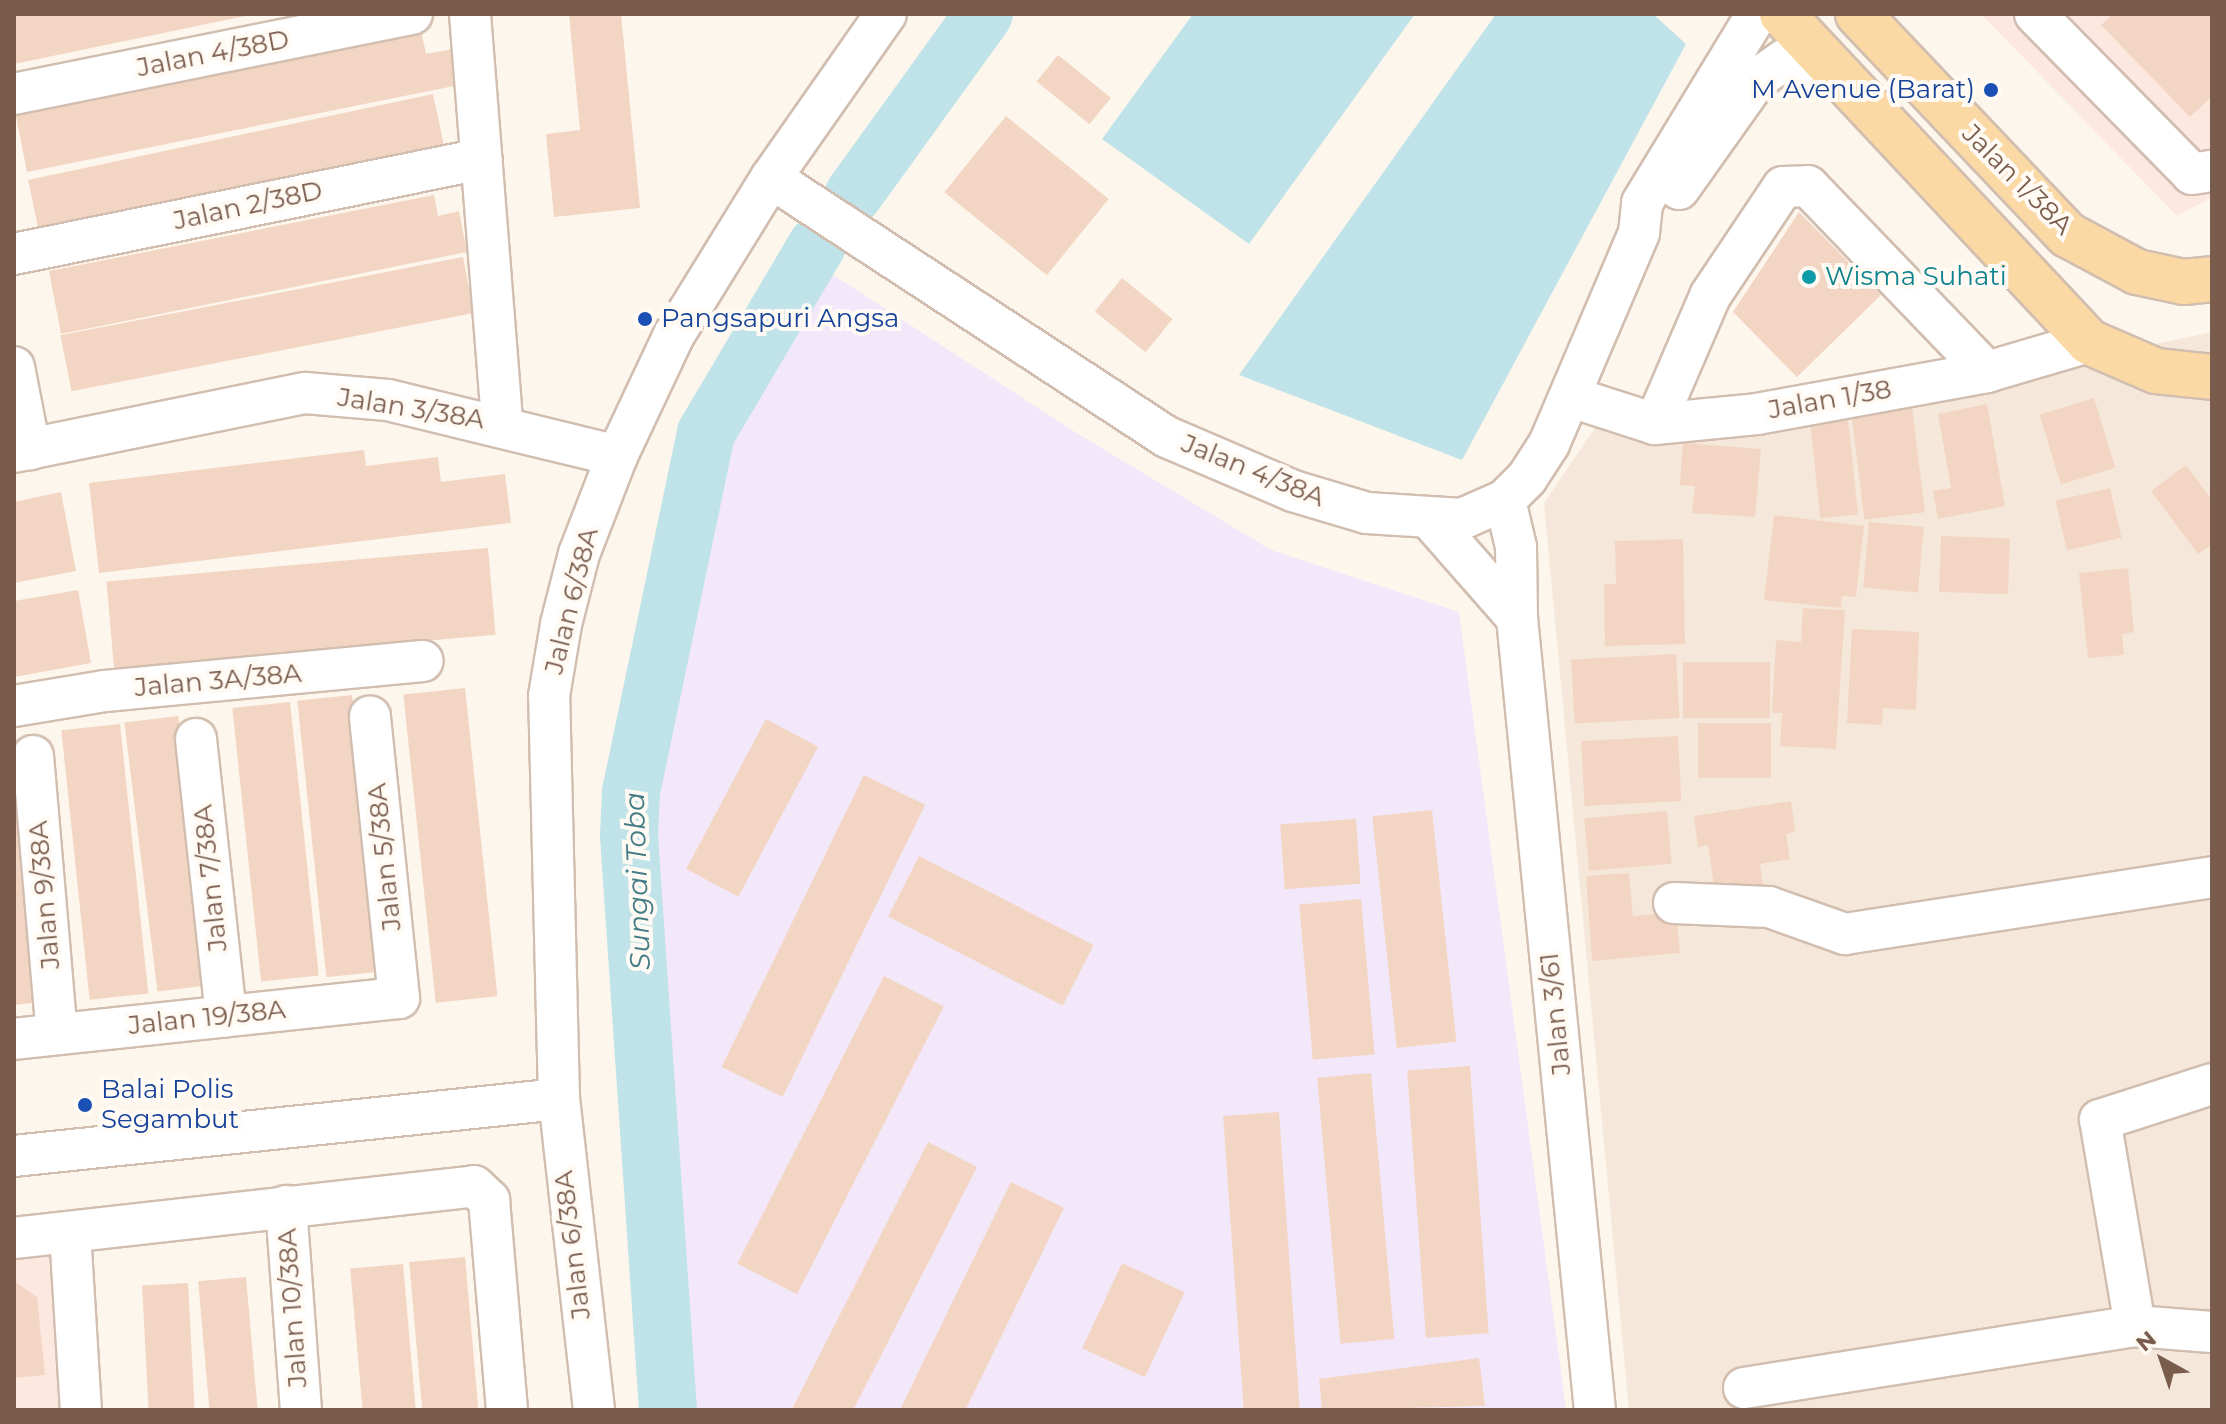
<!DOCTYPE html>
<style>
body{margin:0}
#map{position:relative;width:2226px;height:1424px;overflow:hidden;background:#fdf6ec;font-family:Montserrat,sans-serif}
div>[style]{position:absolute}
.residential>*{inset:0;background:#f5e8da}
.commercial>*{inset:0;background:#fde8e0}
.education>*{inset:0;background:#f3e8fa}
.water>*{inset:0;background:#bfe3e8}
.river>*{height:58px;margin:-29px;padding:0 29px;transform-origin:29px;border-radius:29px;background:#bfe3e8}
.building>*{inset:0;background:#f3d5c3;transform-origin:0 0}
.roads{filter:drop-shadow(2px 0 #d1beb0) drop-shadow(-2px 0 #d1beb0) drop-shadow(0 2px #d1beb0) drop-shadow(0 -2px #d1beb0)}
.minor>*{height:40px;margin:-20px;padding:0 20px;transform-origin:20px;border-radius:20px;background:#fff}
.major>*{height:44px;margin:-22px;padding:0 22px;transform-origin:22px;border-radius:22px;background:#fbd9a5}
.dots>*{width:22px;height:22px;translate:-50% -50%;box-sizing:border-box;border:4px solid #fffaf3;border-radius:50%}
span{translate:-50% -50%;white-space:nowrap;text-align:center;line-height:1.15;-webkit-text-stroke:8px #fffaf3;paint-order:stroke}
.street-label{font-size:26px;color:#7a5c4d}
.transit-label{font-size:26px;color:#164399}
.right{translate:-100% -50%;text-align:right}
.left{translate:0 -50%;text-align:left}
.culture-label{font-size:26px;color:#0d838f}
.water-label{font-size:28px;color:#437c86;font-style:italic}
.frame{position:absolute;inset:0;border:16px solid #7a5c4d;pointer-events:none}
.north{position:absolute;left:2122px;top:1320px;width:80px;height:80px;-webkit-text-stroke:6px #fffaf3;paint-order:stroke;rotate:320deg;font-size:22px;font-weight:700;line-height:32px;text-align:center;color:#7a5c4d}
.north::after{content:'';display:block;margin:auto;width:28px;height:36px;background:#7a5c4d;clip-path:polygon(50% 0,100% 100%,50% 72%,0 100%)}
</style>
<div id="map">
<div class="residential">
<i style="clip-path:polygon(2212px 332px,2212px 1410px,1629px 1410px,1544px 503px,1599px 422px,1823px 414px)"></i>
</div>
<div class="commercial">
<i style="clip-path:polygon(1981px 14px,2212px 14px,2212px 197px,2177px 216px)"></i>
<i style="clip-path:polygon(58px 1245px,69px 1410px,14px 1410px,14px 1250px)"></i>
</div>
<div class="education">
<i style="clip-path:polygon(806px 264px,838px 278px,1075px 432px,1271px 550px,1459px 612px,1566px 1409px,693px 1410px,641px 794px,709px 434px)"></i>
</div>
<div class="water">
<i style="clip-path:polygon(1193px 14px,1415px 14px,1249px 244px,1102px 139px)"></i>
<i style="clip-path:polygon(1496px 14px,1653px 14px,1686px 44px,1462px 460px,1239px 375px)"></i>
</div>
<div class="river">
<i style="left:854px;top:194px;width:222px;rotate:-54.2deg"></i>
<i style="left:668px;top:1410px;width:575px;rotate:-93.89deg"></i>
<i style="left:629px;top:836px;width:44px;rotate:-87.4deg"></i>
<i style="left:631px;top:792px;width:367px;rotate:-78.2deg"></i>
<i style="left:706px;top:433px;width:218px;rotate:-59.4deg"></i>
</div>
<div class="building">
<i style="clip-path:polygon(14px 14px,249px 14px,250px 15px,14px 64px)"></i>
<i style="clip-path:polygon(569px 14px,621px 14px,640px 208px,554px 217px,546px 134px,580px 130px)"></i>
<i style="clip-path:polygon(2113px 14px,2212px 14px,2212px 96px,2190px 117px,2101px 25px)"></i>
<i style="clip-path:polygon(421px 30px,426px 54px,453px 49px,459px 85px,27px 172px,15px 111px)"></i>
<i style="left:1058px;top:55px;width:68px;height:34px;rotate:39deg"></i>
<i style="left:433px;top:94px;width:53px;height:414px;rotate:78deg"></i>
<i style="left:1006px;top:116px;width:132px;height:98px;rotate:39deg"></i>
<i style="clip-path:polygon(434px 195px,438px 216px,459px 211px,467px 252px,61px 334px,49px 271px)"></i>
<i style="clip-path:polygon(1799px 212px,1881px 295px,1797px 377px,1733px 312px)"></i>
<i style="left:463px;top:257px;width:57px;height:410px;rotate:79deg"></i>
<i style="left:1122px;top:278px;width:65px;height:43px;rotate:39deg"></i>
<i style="left:2094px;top:398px;width:73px;height:57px;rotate:73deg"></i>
<i style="clip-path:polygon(1987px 404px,2005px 506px,1938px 519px,1933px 491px,1951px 488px,1938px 414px)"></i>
<i style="left:1912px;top:407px;width:106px;height:61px;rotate:83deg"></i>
<i style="left:1848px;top:419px;width:96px;height:38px;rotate:84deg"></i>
<i style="clip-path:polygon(1683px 443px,1761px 449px,1755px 517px,1692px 513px,1695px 486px,1680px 485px)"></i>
<i style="clip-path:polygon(364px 450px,366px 466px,438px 457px,441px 482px,505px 474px,511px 523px,99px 573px,89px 483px)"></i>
<i style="clip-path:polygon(2186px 465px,2212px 500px,2212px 544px,2198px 554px,2151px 491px)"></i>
<i style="left:2110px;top:488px;width:51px;height:56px;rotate:77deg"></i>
<i style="clip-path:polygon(61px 492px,76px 571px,14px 583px,14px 502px)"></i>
<i style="clip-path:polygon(1774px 515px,1864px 526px,1856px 597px,1842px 596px,1841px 608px,1764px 600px)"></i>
<i style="left:1869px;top:522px;width:55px;height:66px;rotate:5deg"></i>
<i style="left:1941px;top:536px;width:69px;height:56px;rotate:2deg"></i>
<i style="clip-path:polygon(1683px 539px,1685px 644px,1605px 646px,1604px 584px,1616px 584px,1615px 541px)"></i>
<i style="left:488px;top:548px;width:87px;height:383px;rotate:85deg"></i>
<i style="clip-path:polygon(2128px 568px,2134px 632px,2122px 634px,2124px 655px,2088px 658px,2079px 573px)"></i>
<i style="clip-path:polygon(78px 590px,91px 663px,14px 677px,14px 601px)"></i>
<i style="clip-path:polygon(1803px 608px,1845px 610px,1836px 749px,1780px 746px,1782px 713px,1772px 713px,1776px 640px,1801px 642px)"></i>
<i style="clip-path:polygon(1852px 629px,1919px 632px,1916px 710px,1883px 708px,1882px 725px,1847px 723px)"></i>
<i style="left:1676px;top:654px;width:64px;height:105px;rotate:87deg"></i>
<i style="left:1683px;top:662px;width:87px;height:56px"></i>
<i style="left:465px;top:688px;width:310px;height:62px;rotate:84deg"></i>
<i style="left:352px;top:695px;width:278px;height:55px;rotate:84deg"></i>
<i style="left:290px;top:702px;width:275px;height:58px;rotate:84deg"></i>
<i style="left:178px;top:716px;width:271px;height:54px;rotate:83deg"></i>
<i style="left:766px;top:719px;width:59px;height:170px;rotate:28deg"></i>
<i style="left:1698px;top:723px;width:73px;height:55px"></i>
<i style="left:120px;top:724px;width:271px;height:59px;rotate:84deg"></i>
<i style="clip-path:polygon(14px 734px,41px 1002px,14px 1005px)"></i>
<i style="left:1678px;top:736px;width:65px;height:97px;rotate:87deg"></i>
<i style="left:864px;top:775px;width:68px;height:325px;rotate:26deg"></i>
<i style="clip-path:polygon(1791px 801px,1795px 832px,1786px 834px,1790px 859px,1760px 864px,1764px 890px,1716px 898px,1708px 845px,1698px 847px,1694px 816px)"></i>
<i style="left:1432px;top:810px;width:233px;height:60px;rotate:84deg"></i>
<i style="left:1667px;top:811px;width:53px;height:83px;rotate:85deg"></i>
<i style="left:1356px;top:819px;width:65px;height:76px;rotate:86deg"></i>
<i style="left:919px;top:856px;width:196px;height:68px;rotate:27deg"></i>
<i style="clip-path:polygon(1629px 873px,1633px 916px,1676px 912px,1680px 953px,1592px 961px,1586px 876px)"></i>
<i style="left:1361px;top:899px;width:156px;height:62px;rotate:85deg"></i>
<i style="left:884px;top:976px;width:67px;height:323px;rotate:27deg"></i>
<i style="left:1470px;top:1066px;width:268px;height:63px;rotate:86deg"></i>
<i style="left:1371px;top:1073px;width:267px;height:54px;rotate:85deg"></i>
<i style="left:1279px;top:1112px;width:299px;height:56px;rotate:86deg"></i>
<i style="left:928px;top:1142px;width:55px;height:300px;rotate:27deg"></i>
<i style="left:1011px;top:1182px;width:59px;height:255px;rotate:26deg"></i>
<i style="left:465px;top:1257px;width:154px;height:56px;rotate:85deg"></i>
<i style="left:1122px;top:1263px;width:69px;height:94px;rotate:25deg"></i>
<i style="left:403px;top:1264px;width:147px;height:53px;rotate:85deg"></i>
<i style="left:246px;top:1277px;width:133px;height:48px;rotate:85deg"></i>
<i style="clip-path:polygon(14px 1281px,37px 1297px,45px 1375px,14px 1378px)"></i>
<i style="left:188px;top:1283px;width:127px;height:46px;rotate:87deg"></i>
<i style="clip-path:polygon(1479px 1358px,1485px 1406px,1322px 1410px,1319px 1379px)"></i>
</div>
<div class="roads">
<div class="minor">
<i style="left:470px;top:14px;width:411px;rotate:85.5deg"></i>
<i style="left:2035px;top:14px;width:224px;rotate:45.5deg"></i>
<i style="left:2192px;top:174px;width:20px;rotate:-9deg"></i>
<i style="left:14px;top:94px;width:406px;rotate:-11.4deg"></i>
<i style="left:771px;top:178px;width:473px;rotate:33.2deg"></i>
<i style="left:1167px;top:437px;width:137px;rotate:23.2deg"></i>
<i style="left:1293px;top:491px;width:77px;rotate:16.6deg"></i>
<i style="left:1367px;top:513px;width:95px;rotate:3.6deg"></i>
<i style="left:1462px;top:519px;width:47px;rotate:-23.8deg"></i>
<i style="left:1505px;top:500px;width:31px;rotate:-45deg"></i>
<i style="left:1527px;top:478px;width:40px;rotate:-57.1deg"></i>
<i style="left:1549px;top:444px;width:229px;rotate:-66.9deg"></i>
<i style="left:1639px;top:233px;width:30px;rotate:-84deg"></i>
<i style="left:1642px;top:203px;width:221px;rotate:-58.7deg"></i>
<i style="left:1679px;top:189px;width:135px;rotate:-54.7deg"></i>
<i style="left:1757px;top:79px;width:35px;rotate:-35deg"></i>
<i style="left:1786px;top:59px;width:58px;rotate:17.2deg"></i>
<i style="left:14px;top:254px;width:477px;rotate:-11.5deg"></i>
<i style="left:14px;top:367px;width:84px;rotate:79deg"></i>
<i style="left:1571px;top:397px;width:88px;rotate:17.8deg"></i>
<i style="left:1655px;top:424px;width:102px;rotate:-5.6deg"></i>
<i style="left:1757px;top:414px;width:234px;rotate:-10.3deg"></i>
<i style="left:1987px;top:372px;width:106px;rotate:-16.4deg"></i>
<i style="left:1655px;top:424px;width:139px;rotate:-66.7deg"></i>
<i style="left:1710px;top:296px;width:131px;rotate:-56.2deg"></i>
<i style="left:1783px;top:187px;width:25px;rotate:-2deg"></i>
<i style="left:1808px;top:186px;width:258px;rotate:46.1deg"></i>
<i style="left:14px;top:452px;width:297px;rotate:-11.5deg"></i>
<i style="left:305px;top:393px;width:83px;rotate:4.8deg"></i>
<i style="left:388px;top:400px;width:236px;rotate:13.7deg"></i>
<i style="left:1505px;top:500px;width:48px;rotate:76.8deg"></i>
<i style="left:1516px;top:547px;width:71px;rotate:89.2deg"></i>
<i style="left:1517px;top:618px;width:796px;rotate:84.38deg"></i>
<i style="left:1431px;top:520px;width:130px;rotate:48.7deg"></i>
<i style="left:14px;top:706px;width:92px;rotate:-9.4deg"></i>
<i style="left:105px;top:691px;width:319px;rotate:-5.4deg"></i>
<i style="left:196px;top:739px;width:279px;rotate:83.8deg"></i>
<i style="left:33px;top:756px;width:279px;rotate:85.1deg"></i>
<i style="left:1674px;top:903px;width:95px;rotate:2.4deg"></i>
<i style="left:1769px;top:907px;width:81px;rotate:19.6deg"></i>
<i style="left:1845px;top:934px;width:371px;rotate:-8.8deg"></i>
<i style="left:14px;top:1039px;width:387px;rotate:-6.1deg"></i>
<i style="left:399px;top:998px;width:283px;rotate:-95.9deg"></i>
<i style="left:14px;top:1156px;width:548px;rotate:-5.97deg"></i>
<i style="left:286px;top:1206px;width:205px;rotate:85.8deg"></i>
<i style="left:70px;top:1232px;width:178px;rotate:86.5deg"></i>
<i style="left:14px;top:1238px;width:463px;rotate:-6.4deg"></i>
<i style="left:474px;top:1186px;width:21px;rotate:43deg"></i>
<i style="left:489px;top:1200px;width:211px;rotate:85.1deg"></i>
<i style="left:2135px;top:1326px;width:209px;rotate:-99.6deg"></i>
<i style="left:2100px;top:1120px;width:118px;rotate:-17.8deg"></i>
<i style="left:1744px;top:1388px;width:396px;rotate:-9deg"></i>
<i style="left:2135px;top:1326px;width:77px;rotate:4.5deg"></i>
<i style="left:594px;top:1410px;width:313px;rotate:-96.4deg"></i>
<i style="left:559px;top:1099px;width:403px;rotate:-91.4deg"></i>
<i style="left:549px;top:696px;width:73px;rotate:-80.5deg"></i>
<i style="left:561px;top:624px;width:72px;rotate:-75.6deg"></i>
<i style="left:579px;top:554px;width:105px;rotate:-68.8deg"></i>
<i style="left:617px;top:456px;width:134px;rotate:-64.8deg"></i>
<i style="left:674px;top:335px;width:185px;rotate:-58.3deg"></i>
<i style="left:771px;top:178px;width:200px;rotate:-55deg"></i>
</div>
<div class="major">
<i style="left:1782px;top:14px;width:449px;rotate:46.9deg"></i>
<i style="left:2089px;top:342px;width:73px;rotate:23.4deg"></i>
<i style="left:2156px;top:371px;width:56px;rotate:6.1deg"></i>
<i style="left:1858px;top:14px;width:305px;rotate:46.5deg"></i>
<i style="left:2068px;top:235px;width:78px;rotate:28.2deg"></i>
<i style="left:2137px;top:272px;width:48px;rotate:12deg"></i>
<i style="left:2184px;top:282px;width:28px;rotate:-6deg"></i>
</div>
</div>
<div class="dots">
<i style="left:1991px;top:90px;background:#1a4fb4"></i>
<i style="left:1809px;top:277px;background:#0f9aa8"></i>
<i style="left:645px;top:319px;background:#1a4fb4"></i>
<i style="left:85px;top:1105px;background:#1a4fb4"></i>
</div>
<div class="street-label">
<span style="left:213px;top:54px;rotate:-11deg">Jalan 4/38D</span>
<span style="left:2017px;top:180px;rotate:45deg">Jalan 1/38A</span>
<span style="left:248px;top:206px;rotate:-12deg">Jalan 2/38D</span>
<span style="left:1830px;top:400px;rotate:-10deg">Jalan 1/38</span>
<span style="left:411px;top:409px;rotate:9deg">Jalan 3/38A</span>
<span style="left:1253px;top:471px;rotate:22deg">Jalan 4/38A</span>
<span style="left:572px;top:601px;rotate:-76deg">Jalan 6/38A</span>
<span style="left:218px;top:681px;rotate:-5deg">Jalan 3A/38A</span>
<span style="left:385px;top:857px;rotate:-96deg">Jalan 5/38A</span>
<span style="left:211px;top:878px;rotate:-96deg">Jalan 7/38A</span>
<span style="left:45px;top:895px;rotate:-95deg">Jalan 9/38A</span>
<span style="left:1556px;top:1014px;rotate:-96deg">Jalan 3/61</span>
<span style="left:207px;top:1018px;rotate:-6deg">Jalan 19/38A</span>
<span style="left:573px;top:1245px;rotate:-97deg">Jalan 6/38A</span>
<span style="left:293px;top:1308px;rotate:-94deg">Jalan 10/38A</span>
</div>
<div class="transit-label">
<span class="right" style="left:1975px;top:90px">M Avenue (Barat)</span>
<span class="left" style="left:661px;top:319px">Pangsapuri Angsa</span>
<span class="left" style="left:101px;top:1105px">Balai Polis<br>Segambut</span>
</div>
<div class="culture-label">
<span class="left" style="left:1825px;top:277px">Wisma Suhati</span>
</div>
<div class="water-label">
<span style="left:637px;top:881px;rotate:-92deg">Sungai Toba</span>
</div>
<div class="frame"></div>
<div class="north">N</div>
</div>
